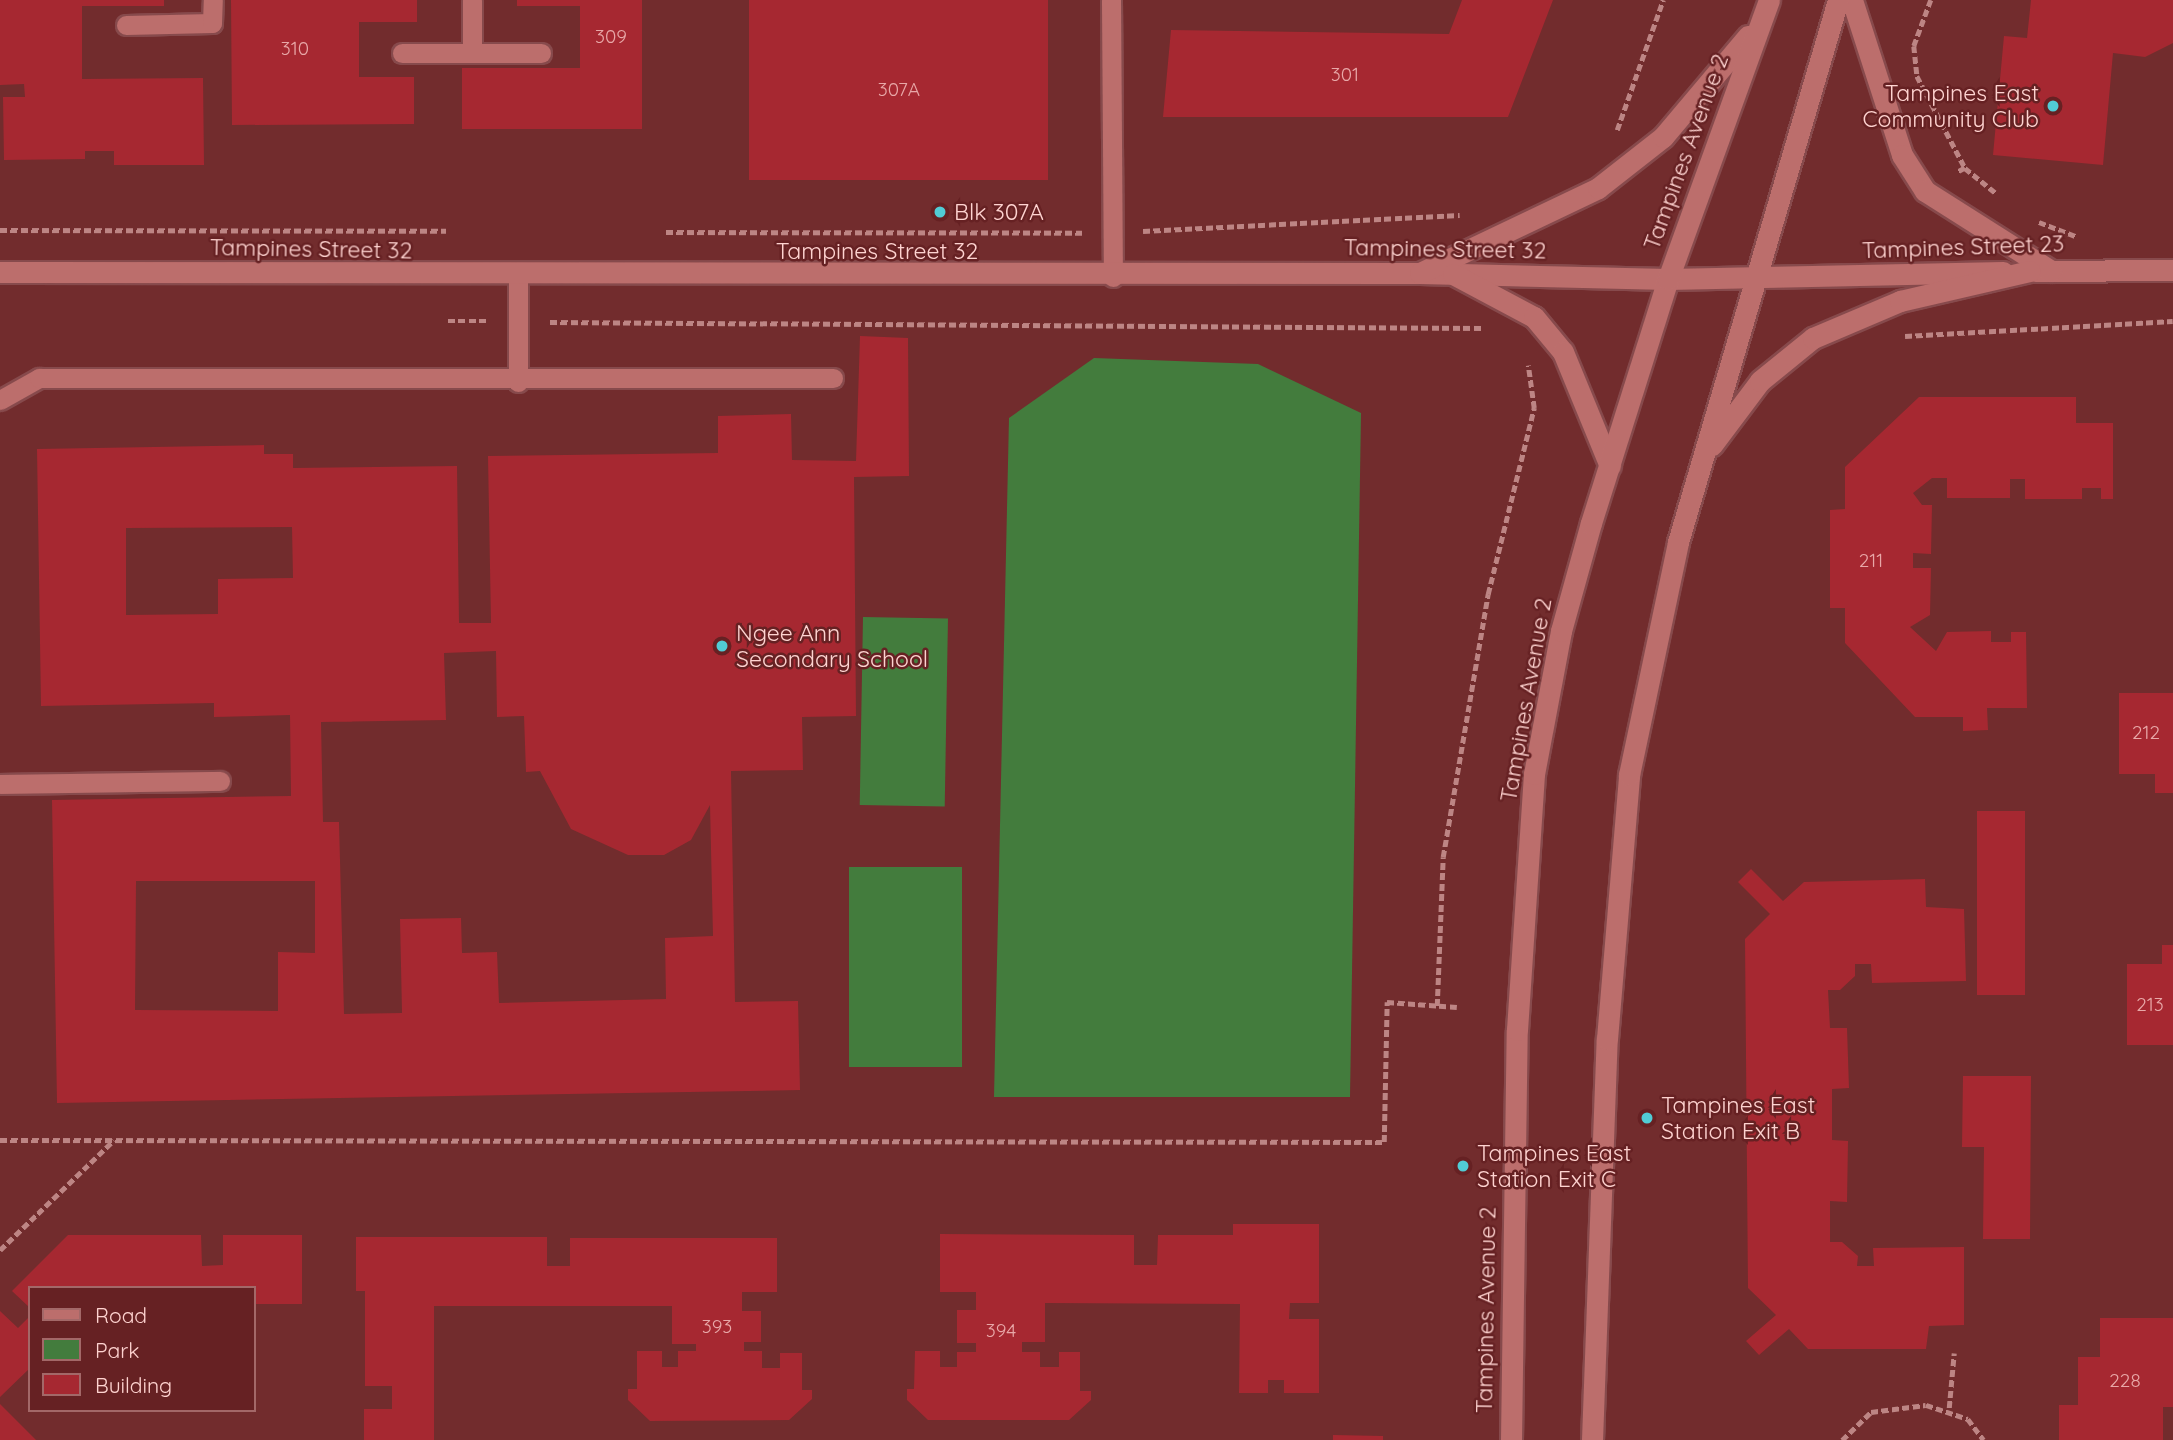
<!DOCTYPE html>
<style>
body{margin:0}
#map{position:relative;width:2173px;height:1440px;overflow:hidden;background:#722c2d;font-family:Quicksand,sans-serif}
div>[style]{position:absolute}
.green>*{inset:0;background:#437c3d;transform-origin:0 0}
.building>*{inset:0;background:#a62831;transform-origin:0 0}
.path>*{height:4.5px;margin-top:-2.25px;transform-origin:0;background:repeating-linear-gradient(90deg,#bd8584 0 7px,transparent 0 10.5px)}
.roads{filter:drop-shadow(2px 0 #874a4c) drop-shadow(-2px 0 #874a4c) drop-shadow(0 2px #874a4c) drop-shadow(0 -2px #874a4c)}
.lane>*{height:19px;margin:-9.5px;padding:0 9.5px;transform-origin:9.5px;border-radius:9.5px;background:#bc6e6c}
.street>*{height:21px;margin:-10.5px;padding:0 10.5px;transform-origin:10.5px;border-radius:10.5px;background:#bc6e6c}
.secondary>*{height:21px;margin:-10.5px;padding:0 10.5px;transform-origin:10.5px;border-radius:10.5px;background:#bc6e6c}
.dots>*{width:19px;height:19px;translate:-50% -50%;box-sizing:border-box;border:4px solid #662123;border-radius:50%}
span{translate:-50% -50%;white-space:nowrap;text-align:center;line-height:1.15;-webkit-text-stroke:5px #662123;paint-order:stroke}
.number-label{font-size:19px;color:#e8a8a8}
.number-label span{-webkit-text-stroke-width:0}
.poi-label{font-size:23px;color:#fed3d0}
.right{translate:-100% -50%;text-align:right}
.left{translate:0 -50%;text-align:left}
.street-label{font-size:23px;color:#fed3d0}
.legend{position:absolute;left:28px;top:1286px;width:228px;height:126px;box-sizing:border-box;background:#662123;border:2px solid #a36868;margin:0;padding:9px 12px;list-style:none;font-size:21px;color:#fed3d0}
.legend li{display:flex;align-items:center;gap:14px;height:35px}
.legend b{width:35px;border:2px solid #a36868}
</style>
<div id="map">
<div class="green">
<i style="clip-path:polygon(1094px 358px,1258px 364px,1361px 413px,1350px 1097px,994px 1097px,1009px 418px)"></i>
<i style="left:863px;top:617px;width:85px;height:188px;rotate:1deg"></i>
<i style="left:849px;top:867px;width:113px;height:200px"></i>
</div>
<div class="building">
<i style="clip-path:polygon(0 0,164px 0,164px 6px,82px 6px,82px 79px,203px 78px,204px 165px,114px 165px,114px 151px,85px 151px,85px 159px,4px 160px,3px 97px,25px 97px,24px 84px,0 85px)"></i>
<i style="clip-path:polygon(231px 0,417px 0,417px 22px,359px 22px,359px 77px,414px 77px,414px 124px,232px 125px)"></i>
<i style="clip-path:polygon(517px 0,642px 0,642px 129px,462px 129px,462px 68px,580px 68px,580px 6px,517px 6px)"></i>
<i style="left:749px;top:0;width:299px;height:180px"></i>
<i style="clip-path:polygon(1462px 0,1553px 0,1508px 117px,1163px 117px,1171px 30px,1449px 34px)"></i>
<i style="clip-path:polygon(2031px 0,2173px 0,2173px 43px,2145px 57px,2113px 53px,2103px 165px,1993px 155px,2004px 36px,2027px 38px)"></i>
<i style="clip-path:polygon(evenodd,860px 336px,908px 338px,909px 476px,854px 477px,856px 716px,802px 717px,803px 770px,731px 771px,735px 1002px,798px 1001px,800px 1090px,57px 1103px,52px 800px,291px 796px,290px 715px,214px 717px,214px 703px,41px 706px,37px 449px,264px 445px,264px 454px,293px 454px,293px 468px,457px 466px,459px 623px,491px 623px,488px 456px,718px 453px,718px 416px,791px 414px,792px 460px,856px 461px,860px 336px,292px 527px,293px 578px,218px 579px,218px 614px,126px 615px,126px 528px,292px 527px,860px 336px,496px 651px,497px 717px,524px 716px,526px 772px,540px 771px,571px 829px,628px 855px,664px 855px,691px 840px,710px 805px,713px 936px,665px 938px,666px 999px,499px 1003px,497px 952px,462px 953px,461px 918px,400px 919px,402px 1013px,344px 1014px,339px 822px,323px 822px,321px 722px,446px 720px,444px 653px,496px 651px,860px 336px,136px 881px,315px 881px,315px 953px,278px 952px,278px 1011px,135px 1010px,136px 881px)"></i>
<i style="clip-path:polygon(1919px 397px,2076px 397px,2076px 423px,2113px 423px,2113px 499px,2101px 499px,2101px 488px,2082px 488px,2082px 499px,2025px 499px,2025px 479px,2010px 479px,2010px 498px,1947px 498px,1947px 478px,1932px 478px,1913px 493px,1922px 505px,1932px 505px,1931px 554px,1913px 553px,1913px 568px,1931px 568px,1930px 615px,1910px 627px,1936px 651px,1947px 632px,1991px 631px,1991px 642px,2011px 642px,2011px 632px,2026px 632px,2027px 708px,1987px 708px,1988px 730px,1963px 731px,1963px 717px,1915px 717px,1845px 643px,1845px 608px,1830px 608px,1830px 510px,1845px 509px,1845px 467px)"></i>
<i style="clip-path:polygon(2119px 693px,2173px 693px,2173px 793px,2155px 793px,2155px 774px,2119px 774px)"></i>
<i style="left:1977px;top:811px;width:48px;height:184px"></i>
<i style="clip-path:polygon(1751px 869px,1783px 901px,1804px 882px,1925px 879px,1926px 907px,1964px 909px,1966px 981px,1872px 983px,1871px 964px,1855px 964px,1855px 976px,1840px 990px,1828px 990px,1830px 1028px,1847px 1028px,1849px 1088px,1832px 1089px,1832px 1140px,1848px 1141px,1847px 1202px,1830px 1201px,1830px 1242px,1842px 1242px,1858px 1256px,1857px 1266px,1874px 1266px,1873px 1248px,1964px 1247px,1964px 1325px,1929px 1326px,1926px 1349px,1808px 1349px,1789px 1329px,1759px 1355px,1746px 1341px,1776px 1315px,1748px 1288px,1745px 939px,1770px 914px,1738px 882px)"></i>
<i style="clip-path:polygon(2162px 945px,2173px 945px,2173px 1045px,2127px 1045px,2127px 964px,2162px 964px)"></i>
<i style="clip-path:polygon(1963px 1076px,2031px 1076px,2030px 1239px,1983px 1239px,1984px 1147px,1962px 1147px)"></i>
<i style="clip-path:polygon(1233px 1224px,1319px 1224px,1319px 1303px,1290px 1303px,1289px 1319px,1319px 1319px,1319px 1393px,1284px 1393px,1284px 1380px,1268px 1380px,1268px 1393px,1239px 1393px,1240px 1304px,1045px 1303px,1045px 1342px,1022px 1342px,1022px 1352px,1040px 1352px,1040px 1367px,1059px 1367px,1059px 1352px,1080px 1352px,1080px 1391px,1091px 1391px,1091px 1400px,1069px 1420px,928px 1420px,907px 1400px,907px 1389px,914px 1389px,915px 1351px,940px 1351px,940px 1367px,957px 1367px,957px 1352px,976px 1352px,976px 1343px,957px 1343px,957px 1310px,976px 1310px,976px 1292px,940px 1292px,940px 1234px,1134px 1235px,1134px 1265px,1157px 1265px,1158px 1235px,1233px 1235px)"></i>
<i style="clip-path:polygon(68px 1235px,201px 1235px,202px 1266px,223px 1265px,223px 1235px,302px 1235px,302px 1304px,254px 1304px,254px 1288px,30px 1288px,30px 1308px,12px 1291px)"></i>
<i style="clip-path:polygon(356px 1237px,547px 1237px,547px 1266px,570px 1266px,570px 1238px,777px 1238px,777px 1292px,742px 1292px,742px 1311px,761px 1311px,761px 1342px,744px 1342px,744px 1351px,762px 1351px,762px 1368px,780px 1368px,780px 1353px,802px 1353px,802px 1390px,812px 1390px,812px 1399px,789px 1420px,650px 1421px,628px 1400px,628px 1389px,637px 1389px,637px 1351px,662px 1351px,662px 1367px,678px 1367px,678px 1351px,696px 1351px,696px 1344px,672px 1344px,672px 1306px,434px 1306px,434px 1440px,364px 1440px,364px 1409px,392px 1409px,392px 1386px,365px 1386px,365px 1291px,356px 1291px)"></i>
<i style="clip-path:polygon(0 1311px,18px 1328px,30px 1316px,30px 1368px,0 1397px)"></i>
<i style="clip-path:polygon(2100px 1318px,2173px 1318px,2173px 1407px,2163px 1407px,2163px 1440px,2059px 1440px,2059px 1405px,2078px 1405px,2078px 1357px,2100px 1357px)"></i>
<i style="clip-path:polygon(0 1404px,36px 1440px,0 1440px)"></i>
<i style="clip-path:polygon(1333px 1435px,1383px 1436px,1383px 1440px,1333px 1440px)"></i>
</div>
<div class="path">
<i style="left:1931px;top:0;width:49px;rotate:110.3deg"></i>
<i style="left:1914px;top:46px;width:30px;rotate:84deg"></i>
<i style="left:1917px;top:76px;width:104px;rotate:62.4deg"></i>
<i style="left:1965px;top:168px;width:10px;rotate:151deg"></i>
<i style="left:1617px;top:130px;width:138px;rotate:-70.5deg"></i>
<i style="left:1965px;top:168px;width:41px;rotate:39.1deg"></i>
<i style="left:2039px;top:222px;width:40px;rotate:21deg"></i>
<i style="left:0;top:230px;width:446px;rotate:0.1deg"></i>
<i style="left:1143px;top:231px;width:317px;rotate:-2.9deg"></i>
<i style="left:666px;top:232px;width:416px;rotate:0.1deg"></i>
<i style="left:448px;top:321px;width:41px"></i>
<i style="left:550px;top:322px;width:933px;rotate:0.37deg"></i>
<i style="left:1905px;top:336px;width:268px;rotate:-3.2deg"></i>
<i style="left:1437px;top:1006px;width:149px;rotate:-87.7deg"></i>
<i style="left:1443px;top:857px;width:267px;rotate:-80.3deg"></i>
<i style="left:1488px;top:594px;width:192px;rotate:-76.1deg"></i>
<i style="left:1534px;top:408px;width:43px;rotate:-97.9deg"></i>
<i style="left:0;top:1140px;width:1384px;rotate:0.08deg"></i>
<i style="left:1384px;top:1142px;width:140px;rotate:-88.8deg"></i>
<i style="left:1387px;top:1002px;width:70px;rotate:4.1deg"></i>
<i style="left:0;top:1250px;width:158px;rotate:-44deg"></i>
<i style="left:1949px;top:1408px;width:55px;rotate:-84.8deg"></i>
<i style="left:1842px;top:1440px;width:40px;rotate:-44deg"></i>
<i style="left:1871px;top:1412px;width:55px;rotate:-7.3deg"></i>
<i style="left:1926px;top:1405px;width:44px;rotate:18.4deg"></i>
<i style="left:1968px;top:1419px;width:26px;rotate:53deg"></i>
</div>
<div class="roads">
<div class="lane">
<i style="left:472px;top:0;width:53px;rotate:90deg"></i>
<i style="left:1111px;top:0;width:277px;rotate:89.6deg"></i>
<i style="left:126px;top:25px;width:86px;rotate:-1.3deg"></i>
<i style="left:212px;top:23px;width:23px;rotate:-88deg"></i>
<i style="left:402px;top:53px;width:139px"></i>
<i style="left:518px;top:277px;width:105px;rotate:90deg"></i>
<i style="left:0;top:400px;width:45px;rotate:-29.4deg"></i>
<i style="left:39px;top:378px;width:794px"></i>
<i style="left:0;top:784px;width:220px;rotate:-0.8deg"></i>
</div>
<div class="street">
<i style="left:2035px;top:271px;width:138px;rotate:-0.4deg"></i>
<i style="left:0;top:272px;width:1420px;rotate:0.04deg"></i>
<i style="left:1420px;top:273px;width:248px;rotate:1.4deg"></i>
<i style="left:1668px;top:279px;width:335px;rotate:-1.2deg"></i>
</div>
<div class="secondary">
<i style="left:1852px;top:0;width:163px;rotate:72.1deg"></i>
<i style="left:1902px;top:155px;width:43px;rotate:57.4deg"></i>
<i style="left:1925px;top:191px;width:149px;rotate:32.4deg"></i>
<i style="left:1420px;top:273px;width:197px;rotate:-25.5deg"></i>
<i style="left:1598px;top:188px;width:83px;rotate:-38.1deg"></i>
<i style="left:1663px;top:137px;width:132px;rotate:-49.9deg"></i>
<i style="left:1453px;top:274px;width:92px;rotate:28deg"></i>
<i style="left:1534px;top:317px;width:45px;rotate:50.4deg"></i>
<i style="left:1563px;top:352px;width:123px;rotate:67.6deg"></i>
<i style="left:1712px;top:445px;width:80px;rotate:-53.1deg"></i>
<i style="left:1760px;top:381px;width:68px;rotate:-39.1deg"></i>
<i style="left:1813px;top:338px;width:95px;rotate:-23deg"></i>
<i style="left:1900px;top:301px;width:133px;rotate:-13deg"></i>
<i style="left:1511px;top:1440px;width:410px;rotate:-89.2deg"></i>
<i style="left:1517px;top:1030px;width:257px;rotate:-86.2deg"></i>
<i style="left:1534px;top:774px;width:146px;rotate:-79.3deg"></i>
<i style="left:1561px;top:631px;width:112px;rotate:-74.5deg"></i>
<i style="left:1591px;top:523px;width:256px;rotate:-72.5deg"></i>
<i style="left:1668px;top:279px;width:297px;rotate:-70.1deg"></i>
<i style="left:1592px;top:1440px;width:401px;rotate:-87.9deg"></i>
<i style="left:1607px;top:1039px;width:265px;rotate:-85.2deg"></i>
<i style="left:1629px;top:775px;width:238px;rotate:-78.1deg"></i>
<i style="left:1678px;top:542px;width:565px;rotate:-73.55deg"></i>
</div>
</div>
<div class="dots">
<i style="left:2053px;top:106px;background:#51ccd5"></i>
<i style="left:940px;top:212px;background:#51ccd5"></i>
<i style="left:722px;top:646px;background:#51ccd5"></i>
<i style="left:1647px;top:1118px;background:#51ccd5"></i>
<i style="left:1463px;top:1166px;background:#51ccd5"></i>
</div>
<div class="number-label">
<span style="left:611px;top:37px">309</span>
<span style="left:295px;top:49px">310</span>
<span style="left:1345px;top:75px">301</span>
<span style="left:899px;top:90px">307A</span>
<span style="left:1871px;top:561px">211</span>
<span style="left:2146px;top:733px">212</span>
<span style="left:2150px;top:1005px">213</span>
<span style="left:717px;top:1327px">393</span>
<span style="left:1001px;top:1331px">394</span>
<span style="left:2125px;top:1381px">228</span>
</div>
<div class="poi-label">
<span class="right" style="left:2039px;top:106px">Tampines East<br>Community Club</span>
<span class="left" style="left:954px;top:212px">Blk 307A</span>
<span class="left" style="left:736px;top:646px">Ngee Ann<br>Secondary School</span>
<span class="left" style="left:1661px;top:1118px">Tampines East<br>Station Exit B</span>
<span class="left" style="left:1477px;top:1166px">Tampines East<br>Station Exit C</span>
</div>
<div class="street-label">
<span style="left:1686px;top:152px;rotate:-70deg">Tampines Avenue 2</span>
<span style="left:1963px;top:247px;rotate:-2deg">Tampines Street 23</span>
<span style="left:311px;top:249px;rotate:1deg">Tampines Street 32</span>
<span style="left:1445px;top:249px;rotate:1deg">Tampines Street 32</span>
<span style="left:877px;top:251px">Tampines Street 32</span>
<span style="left:1526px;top:700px;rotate:-80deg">Tampines Avenue 2</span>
<span style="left:1486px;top:1310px;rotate:-89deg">Tampines Avenue 2</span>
</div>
<ul class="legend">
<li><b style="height:9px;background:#bc6e6c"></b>Road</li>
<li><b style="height:19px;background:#437c3d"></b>Park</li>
<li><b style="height:19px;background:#a62831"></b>Building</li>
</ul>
</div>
